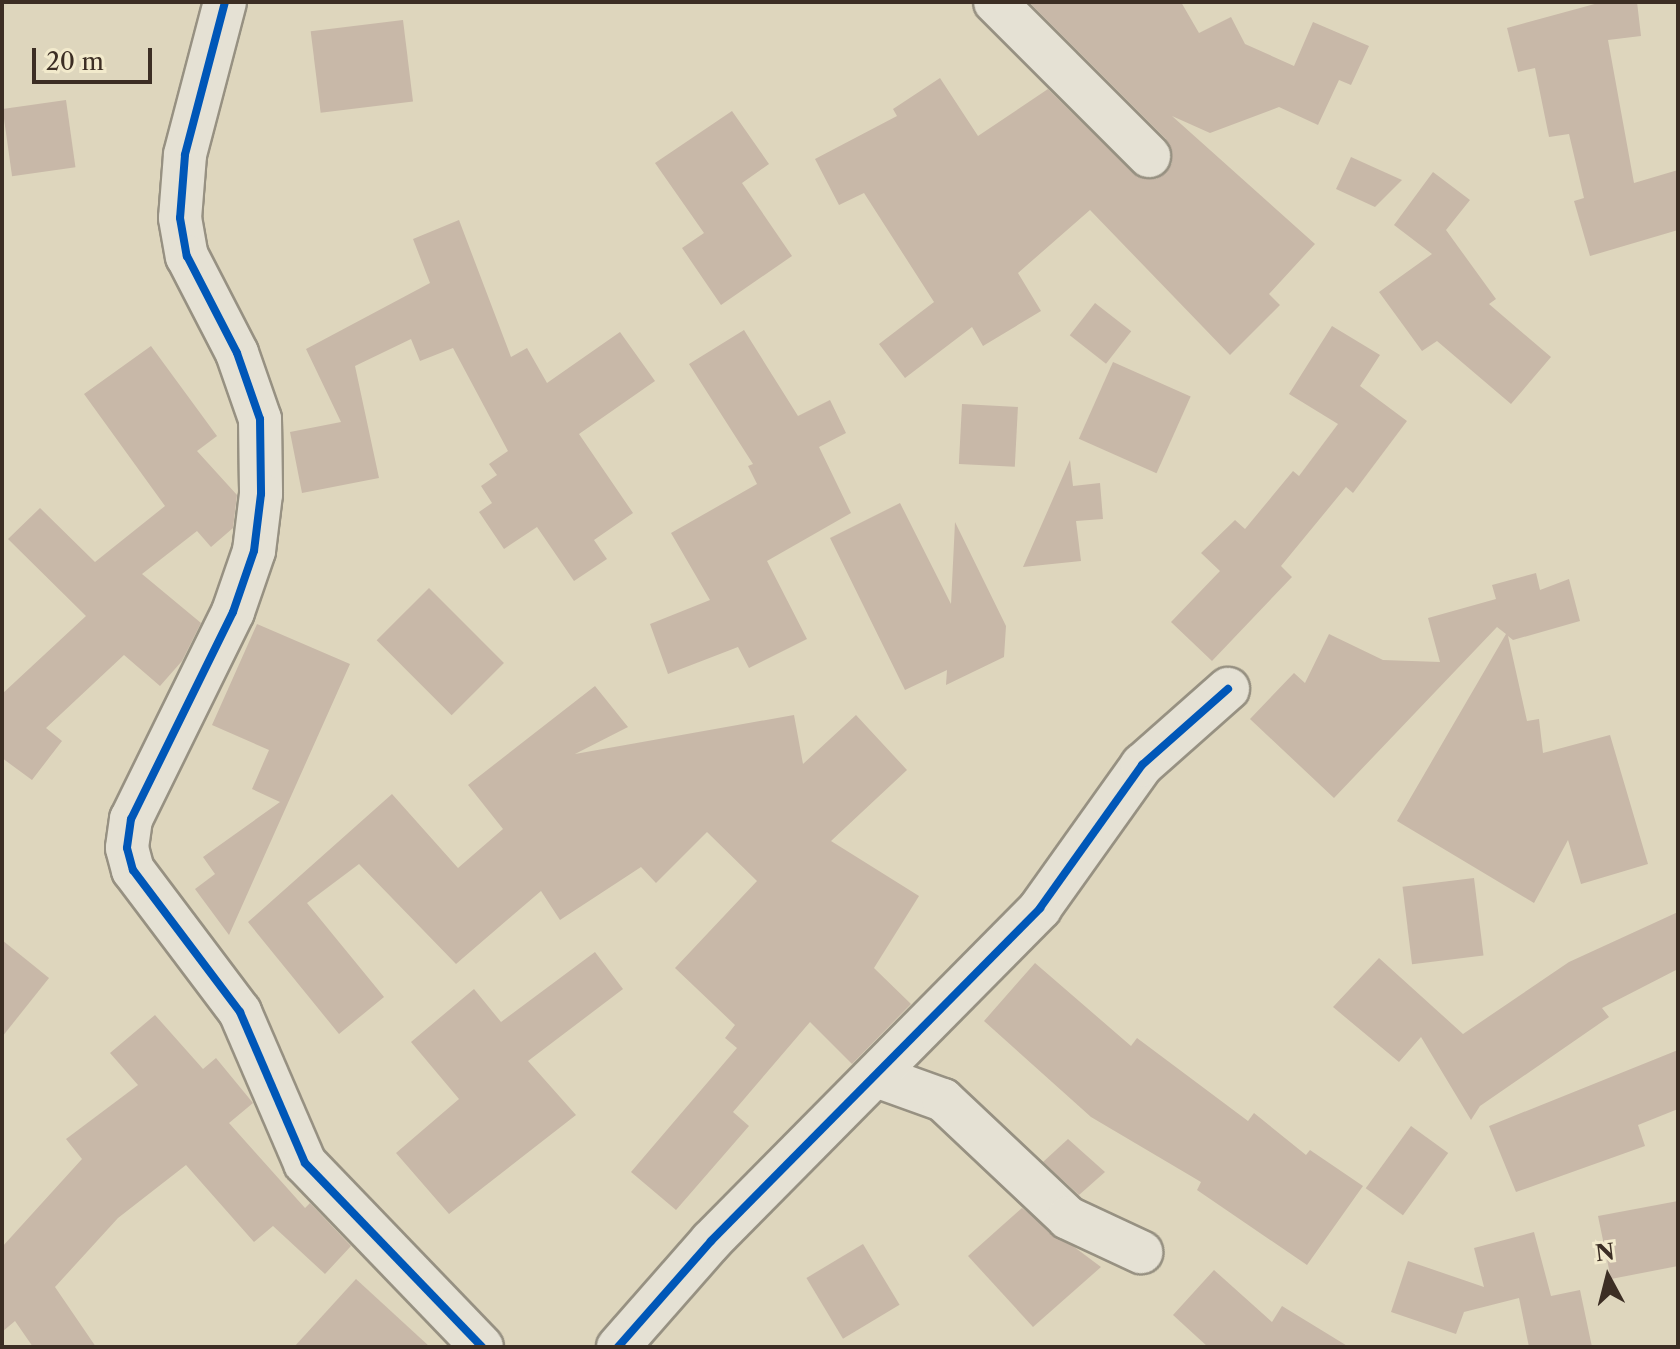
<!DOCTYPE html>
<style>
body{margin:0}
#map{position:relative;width:1680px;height:1349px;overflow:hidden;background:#ded6bd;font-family:"Libre Caslon Text",serif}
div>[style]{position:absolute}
.building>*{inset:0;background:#c8b8a8;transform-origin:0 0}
.roads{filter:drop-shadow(2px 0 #979182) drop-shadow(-2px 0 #979182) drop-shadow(0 2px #979182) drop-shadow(0 -2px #979182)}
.minor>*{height:42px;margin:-21px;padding:0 21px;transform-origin:21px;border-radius:21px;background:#e5e1d4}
.cycleway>*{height:8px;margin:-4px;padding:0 4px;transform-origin:4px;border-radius:4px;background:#0057b8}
span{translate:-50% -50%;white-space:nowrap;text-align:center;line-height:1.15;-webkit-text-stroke:8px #f2eacc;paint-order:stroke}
.frame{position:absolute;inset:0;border:4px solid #3c2e24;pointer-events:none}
.north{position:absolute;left:1568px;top:1237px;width:80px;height:80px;-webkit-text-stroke:6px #f2eacc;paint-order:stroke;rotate:353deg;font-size:22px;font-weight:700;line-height:32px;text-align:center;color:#3c2e24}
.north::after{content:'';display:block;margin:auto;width:28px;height:36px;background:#3c2e24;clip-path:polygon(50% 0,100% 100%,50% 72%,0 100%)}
.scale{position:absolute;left:32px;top:48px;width:120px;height:36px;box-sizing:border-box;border:4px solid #3c2e24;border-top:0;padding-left:10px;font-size:24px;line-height:28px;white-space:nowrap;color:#3c2e24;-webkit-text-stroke:6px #f2eacc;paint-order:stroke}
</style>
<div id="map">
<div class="building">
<i style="clip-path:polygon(1029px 2px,1181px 2px,1199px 33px,1231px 17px,1245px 44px,1294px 66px,1313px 22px,1369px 46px,1351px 85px,1339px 80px,1318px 125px,1279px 107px,1210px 133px,1172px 116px,1315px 244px,1269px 294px,1280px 305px,1230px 355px,1090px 210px,1018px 273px,1041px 311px,983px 346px,972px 327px,905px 378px,879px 344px,934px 302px,864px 193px,839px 205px,815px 159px,897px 116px,893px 109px,940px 78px,978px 136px,1048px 89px,1133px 173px,1156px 179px,1172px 163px,1166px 139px)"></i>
<i style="clip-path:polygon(1602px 2px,1637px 2px,1641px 36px,1608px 40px,1634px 183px,1678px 170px,1678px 230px,1590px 256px,1574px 201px,1584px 198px,1569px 134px,1549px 137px,1535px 68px,1518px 72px,1507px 28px)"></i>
<i style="left:403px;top:20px;width:82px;height:93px;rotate:83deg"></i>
<i style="left:66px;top:100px;width:68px;height:64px;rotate:82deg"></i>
<i style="clip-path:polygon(732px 111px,769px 164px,742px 183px,792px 256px,721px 305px,682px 248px,704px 233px,655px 163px)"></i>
<i style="clip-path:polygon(1351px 157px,1402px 180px,1375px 207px,1336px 189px)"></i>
<i style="clip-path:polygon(1433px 172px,1470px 200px,1446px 230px,1496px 299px,1489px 304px,1551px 357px,1511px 404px,1437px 341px,1422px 351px,1379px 292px,1432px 254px,1394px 225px)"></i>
<i style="clip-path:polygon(459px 220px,511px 357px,527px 348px,547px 383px,620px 332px,655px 381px,579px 434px,633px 513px,594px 540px,607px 559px,574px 581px,537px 527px,504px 549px,479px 512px,492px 503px,481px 486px,497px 475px,489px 464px,508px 451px,453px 348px,420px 361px,411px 339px,355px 366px,379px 478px,302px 493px,290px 432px,341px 422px,306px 349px,430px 283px,413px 239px)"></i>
<i style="left:1095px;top:303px;width:46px;height:41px;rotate:38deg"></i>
<i style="clip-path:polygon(1332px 326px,1380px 355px,1360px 386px,1407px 421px,1353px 493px,1346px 487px,1281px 566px,1292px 577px,1212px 661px,1171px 622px,1220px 571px,1201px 553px,1235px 520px,1245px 529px,1293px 471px,1299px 476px,1338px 424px,1289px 394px)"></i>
<i style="clip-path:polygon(744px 330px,798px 416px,830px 400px,846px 433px,819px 447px,851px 513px,767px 561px,807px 639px,749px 668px,738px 647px,668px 674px,650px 624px,710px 600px,671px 533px,757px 484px,748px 466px,753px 464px,689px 364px)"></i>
<i style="clip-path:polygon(151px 346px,217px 436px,197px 451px,237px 495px,233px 528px,211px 547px,197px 531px,142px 574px,201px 623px,182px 661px,160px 686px,124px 655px,46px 728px,62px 741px,32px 780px,2px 758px,2px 694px,86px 616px,8px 539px,40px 508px,95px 562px,165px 506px,84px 394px)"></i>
<i style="left:1113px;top:362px;width:85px;height:84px;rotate:24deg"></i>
<i style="left:962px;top:404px;width:56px;height:60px;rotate:3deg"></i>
<i style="clip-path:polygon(1070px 460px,1073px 486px,1100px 483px,1103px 519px,1076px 521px,1081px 561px,1023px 567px)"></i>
<i style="clip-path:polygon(900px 503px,951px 604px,955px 522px,1006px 626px,1004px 657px,946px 685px,947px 670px,905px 690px,830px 538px)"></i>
<i style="clip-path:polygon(1536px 573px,1540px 590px,1569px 579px,1580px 621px,1513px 640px,1508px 636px,1527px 721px,1539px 719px,1543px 753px,1610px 735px,1648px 864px,1581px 884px,1568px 840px,1534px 903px,1397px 821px,1506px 634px,1497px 627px,1334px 798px,1250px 719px,1294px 673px,1305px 683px,1329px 634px,1383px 660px,1440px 662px,1428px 618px,1496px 599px,1492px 585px)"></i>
<i style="left:429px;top:588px;width:106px;height:74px;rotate:45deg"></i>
<i style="clip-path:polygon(257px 624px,350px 664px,229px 935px,195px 889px,215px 874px,203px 857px,280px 802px,252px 789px,269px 750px,212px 725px)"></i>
<i style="clip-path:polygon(595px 686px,628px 727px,575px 754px,794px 715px,803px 764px,856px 715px,907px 770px,831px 841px,919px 896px,874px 968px,911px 1004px,852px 1064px,810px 1022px,733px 1112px,749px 1126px,676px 1210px,631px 1172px,737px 1048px,725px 1038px,735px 1025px,675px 968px,757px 881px,707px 832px,656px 883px,641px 867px,560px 920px,541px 891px,456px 964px,359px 864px,307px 903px,384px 997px,339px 1034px,248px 922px,392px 794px,458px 868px,503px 829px,468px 785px)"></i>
<i style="left:1474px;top:878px;width:78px;height:72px;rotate:83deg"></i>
<i style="clip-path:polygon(1678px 912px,1678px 969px,1602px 1008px,1609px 1017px,1480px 1106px,1471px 1120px,1421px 1037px,1399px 1062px,1333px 1007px,1379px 958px,1463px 1034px,1569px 962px)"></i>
<i style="clip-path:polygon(2px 940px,49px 978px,2px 1037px)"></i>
<i style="clip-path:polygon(595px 952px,623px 989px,528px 1061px,576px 1115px,449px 1214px,396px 1153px,459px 1099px,411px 1042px,474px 989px,501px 1022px)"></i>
<i style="clip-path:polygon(1035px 963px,1131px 1046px,1137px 1038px,1248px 1121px,1254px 1113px,1306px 1155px,1310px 1150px,1363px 1186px,1307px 1265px,1197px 1190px,1201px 1182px,1091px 1117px,984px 1021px)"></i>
<i style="clip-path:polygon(155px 1015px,203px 1069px,216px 1058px,253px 1103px,229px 1123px,305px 1208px,310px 1203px,351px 1246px,325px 1274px,273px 1226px,254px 1242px,186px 1165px,118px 1218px,55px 1287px,96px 1347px,33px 1347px,15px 1321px,2px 1332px,2px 1247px,82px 1159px,66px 1139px,138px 1085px,110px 1053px)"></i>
<i style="clip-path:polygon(1678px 1050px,1678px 1109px,1638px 1125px,1645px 1146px,1516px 1192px,1489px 1126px)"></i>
<i style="left:1411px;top:1126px;width:46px;height:77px;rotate:36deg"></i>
<i style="clip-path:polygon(1068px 1139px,1105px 1172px,1079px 1195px,1043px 1162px)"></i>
<i style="clip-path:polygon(1678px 1201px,1678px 1266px,1611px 1279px,1598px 1216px)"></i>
<i style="clip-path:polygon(1022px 1208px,1101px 1267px,1033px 1327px,968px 1256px)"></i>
<i style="clip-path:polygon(1534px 1232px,1551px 1296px,1580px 1290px,1592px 1347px,1529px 1347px,1519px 1298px,1464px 1312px,1456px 1334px,1391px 1312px,1408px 1261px,1484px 1287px,1474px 1248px)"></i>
<i style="left:863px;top:1244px;width:71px;height:66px;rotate:59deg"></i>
<i style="clip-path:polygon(1214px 1270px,1272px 1322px,1282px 1306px,1349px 1347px,1208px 1347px,1173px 1315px)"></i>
<i style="clip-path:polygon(356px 1279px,430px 1347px,294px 1347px)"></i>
</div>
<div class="roads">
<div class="minor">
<i style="left:225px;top:2px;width:158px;rotate:104.7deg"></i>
<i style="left:185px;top:155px;width:63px;rotate:94.5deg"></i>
<i style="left:180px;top:218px;width:39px;rotate:80deg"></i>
<i style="left:187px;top:256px;width:109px;rotate:62.7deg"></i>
<i style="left:237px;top:353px;width:70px;rotate:70.8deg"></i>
<i style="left:260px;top:419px;width:75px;rotate:89.2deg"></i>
<i style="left:261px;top:494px;width:57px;rotate:97deg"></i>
<i style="left:254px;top:551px;width:65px;rotate:109deg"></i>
<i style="left:233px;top:612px;width:231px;rotate:116.2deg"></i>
<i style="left:131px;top:819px;width:29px;rotate:98deg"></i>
<i style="left:127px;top:848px;width:23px;rotate:75deg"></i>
<i style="left:133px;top:870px;width:178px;rotate:53deg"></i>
<i style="left:240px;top:1012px;width:164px;rotate:66.7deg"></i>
<i style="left:305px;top:1163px;width:255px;rotate:46.1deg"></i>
<i style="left:995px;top:2px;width:218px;rotate:45deg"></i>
<i style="left:879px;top:1077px;width:68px;rotate:19.8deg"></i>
<i style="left:943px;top:1100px;width:172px;rotate:43.3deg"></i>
<i style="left:1068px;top:1218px;width:81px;rotate:25deg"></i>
<i style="left:618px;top:1347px;width:141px;rotate:-48.7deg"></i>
<i style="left:711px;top:1241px;width:468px;rotate:-45.3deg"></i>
<i style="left:1040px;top:908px;width:176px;rotate:-54.5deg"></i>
<i style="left:1142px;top:765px;width:115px;rotate:-41.5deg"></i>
</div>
</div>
<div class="cycleway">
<i style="left:225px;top:2px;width:158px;rotate:104.7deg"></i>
<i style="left:185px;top:155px;width:63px;rotate:94.5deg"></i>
<i style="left:180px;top:218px;width:39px;rotate:80deg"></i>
<i style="left:187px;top:256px;width:109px;rotate:62.7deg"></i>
<i style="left:237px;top:353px;width:70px;rotate:70.8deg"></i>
<i style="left:260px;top:419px;width:75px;rotate:89.2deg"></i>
<i style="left:261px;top:494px;width:57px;rotate:97deg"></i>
<i style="left:254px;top:551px;width:65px;rotate:109deg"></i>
<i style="left:233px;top:612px;width:231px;rotate:116.2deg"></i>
<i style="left:131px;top:819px;width:29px;rotate:98deg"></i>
<i style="left:127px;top:848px;width:23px;rotate:75deg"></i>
<i style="left:133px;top:870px;width:178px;rotate:53deg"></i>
<i style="left:240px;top:1012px;width:164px;rotate:66.7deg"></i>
<i style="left:305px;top:1163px;width:255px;rotate:46.1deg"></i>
<i style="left:618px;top:1347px;width:141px;rotate:-48.7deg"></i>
<i style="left:711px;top:1241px;width:468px;rotate:-45.3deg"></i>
<i style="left:1040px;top:908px;width:176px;rotate:-54.5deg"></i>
<i style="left:1142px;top:765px;width:115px;rotate:-41.5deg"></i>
</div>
<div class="frame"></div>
<div class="north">N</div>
<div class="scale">20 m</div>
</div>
